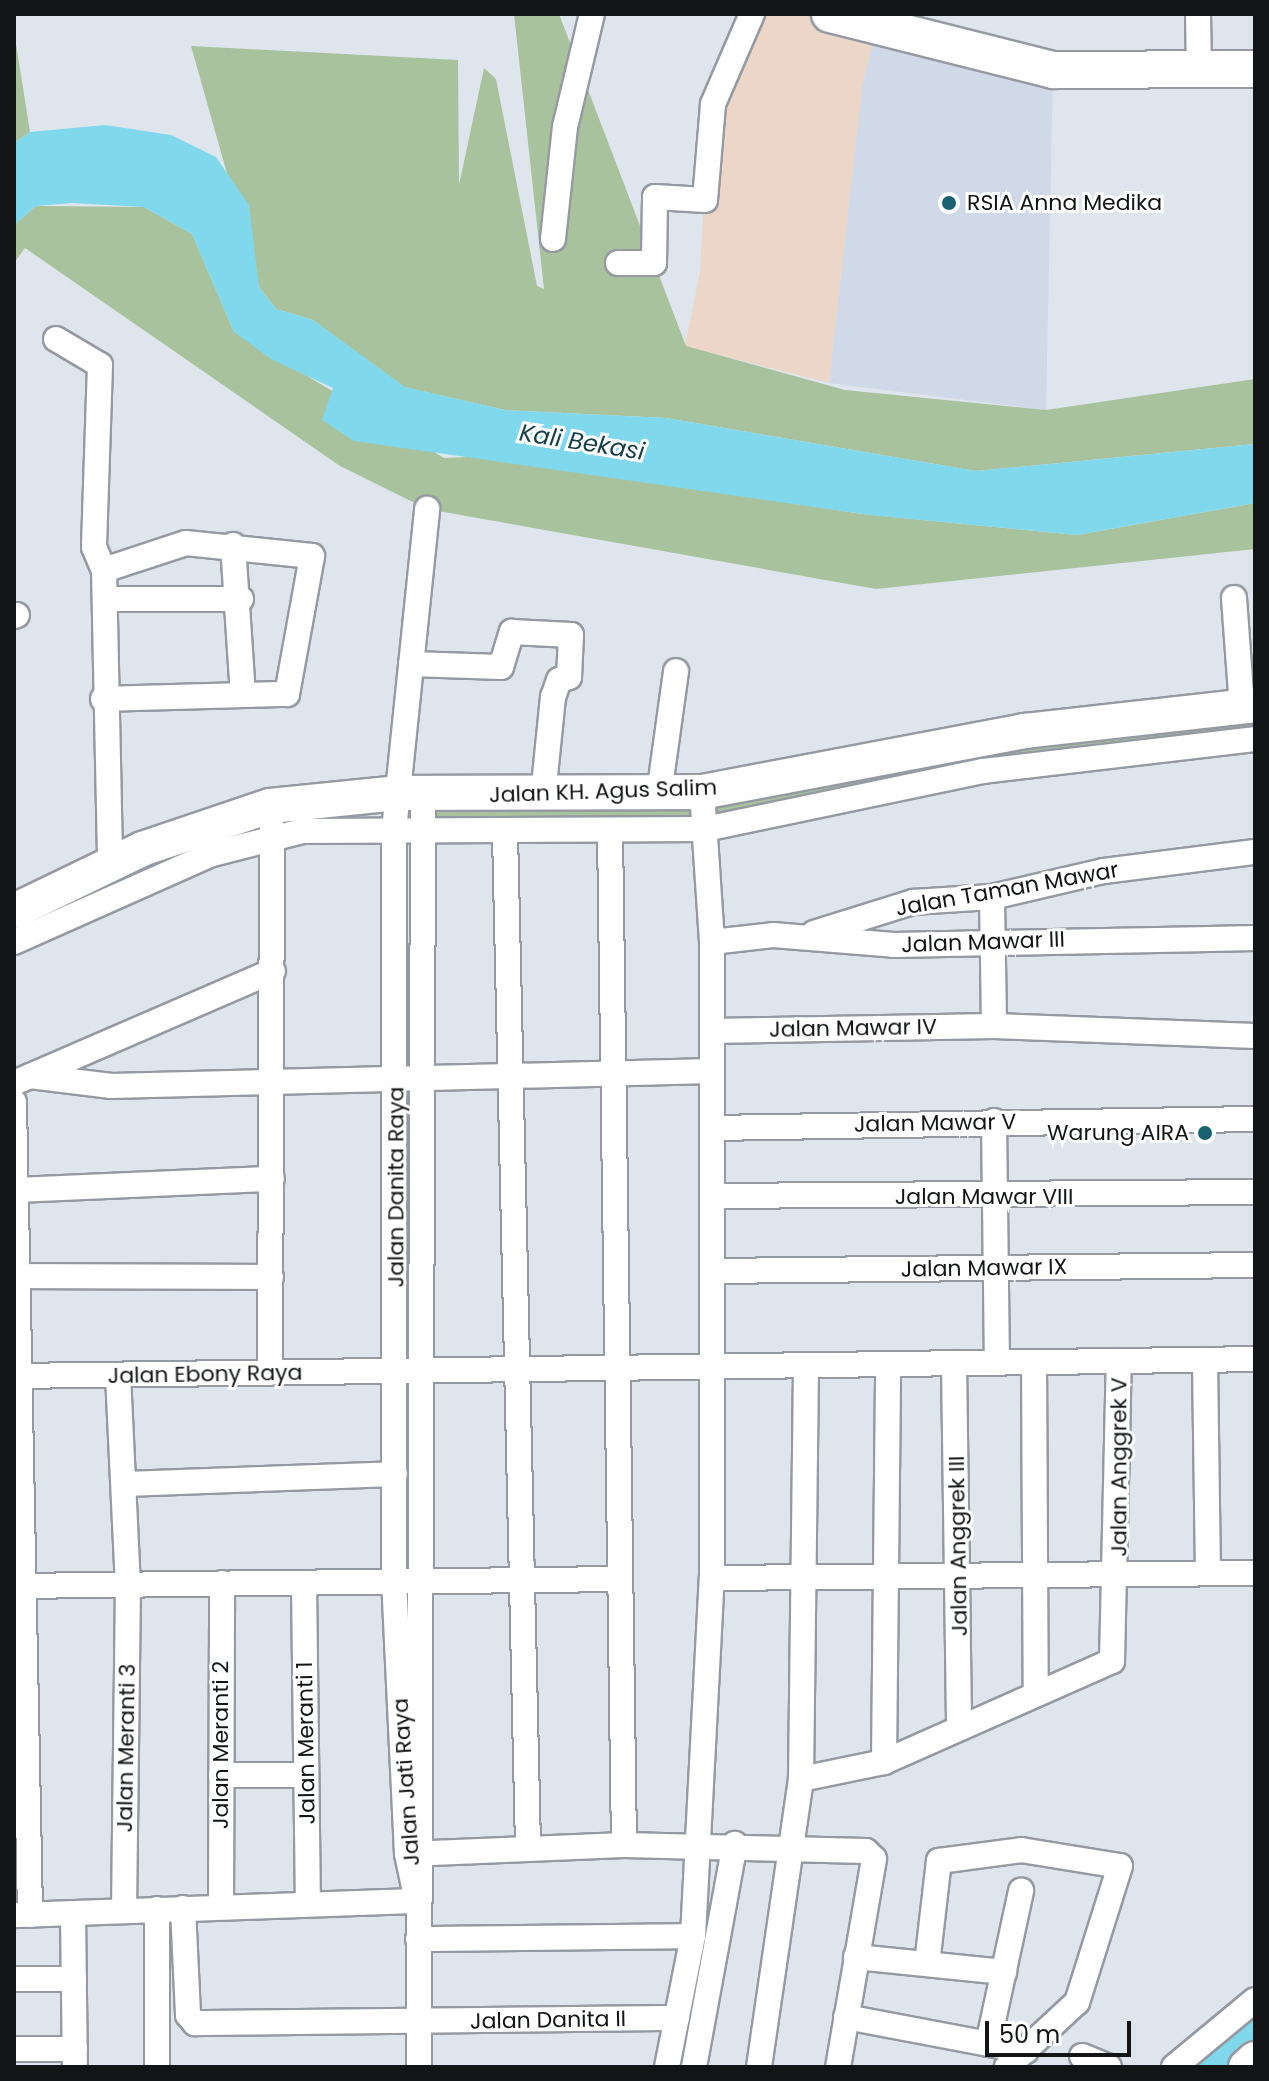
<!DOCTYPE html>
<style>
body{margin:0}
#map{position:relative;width:1269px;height:2081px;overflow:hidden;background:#dfe5ed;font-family:Poppins,sans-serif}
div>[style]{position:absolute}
.built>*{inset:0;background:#cfd9e8}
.industrial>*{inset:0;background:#ebd6c8}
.green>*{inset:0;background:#a7c29d}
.water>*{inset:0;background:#80d8ed}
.river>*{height:34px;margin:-17px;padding:0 17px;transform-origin:17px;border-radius:17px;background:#80d8ed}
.roads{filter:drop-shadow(2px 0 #959aa2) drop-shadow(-2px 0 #959aa2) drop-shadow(0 2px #959aa2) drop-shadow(0 -2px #959aa2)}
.street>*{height:24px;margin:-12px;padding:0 12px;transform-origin:12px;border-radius:12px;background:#fff}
.secondary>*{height:34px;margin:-17px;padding:0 17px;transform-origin:17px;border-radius:17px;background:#fff}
.primary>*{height:36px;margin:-18px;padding:0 18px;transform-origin:18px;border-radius:18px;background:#fff}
.dots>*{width:22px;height:22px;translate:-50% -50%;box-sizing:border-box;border:4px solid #fff;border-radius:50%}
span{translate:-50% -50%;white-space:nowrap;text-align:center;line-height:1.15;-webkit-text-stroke:6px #fff;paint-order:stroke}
.poi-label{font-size:22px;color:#121416}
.left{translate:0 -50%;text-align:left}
.right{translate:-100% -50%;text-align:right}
.street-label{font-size:22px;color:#121416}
.water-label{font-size:24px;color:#153e47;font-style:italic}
.frame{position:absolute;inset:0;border:16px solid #121416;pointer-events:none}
.scale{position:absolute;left:985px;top:2021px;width:146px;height:36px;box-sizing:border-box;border:4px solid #121416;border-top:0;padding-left:10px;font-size:24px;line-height:28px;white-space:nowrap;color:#121416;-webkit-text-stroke:6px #fff;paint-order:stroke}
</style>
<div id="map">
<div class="built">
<i style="clip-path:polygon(876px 29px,1053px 70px,1046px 410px,829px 383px,862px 87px)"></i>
</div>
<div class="industrial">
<i style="clip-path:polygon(752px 14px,830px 14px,876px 29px,862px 87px,829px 383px,685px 346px,700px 272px,707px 133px)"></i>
</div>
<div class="green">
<i style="clip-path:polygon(514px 14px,559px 14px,686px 346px,845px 390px,1046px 410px,1255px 379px,1255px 444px,976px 471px,666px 418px,505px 410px,404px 387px,313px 320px,276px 309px,259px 287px,191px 46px,458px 60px,459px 185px,484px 68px,496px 79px,537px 286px,544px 289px)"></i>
<i style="clip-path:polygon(14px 31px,30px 132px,14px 143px)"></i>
<i style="clip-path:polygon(36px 206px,144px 207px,192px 234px,234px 332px,444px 458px,490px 456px,862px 514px,1077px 535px,1255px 503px,1255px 549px,876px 589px,427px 509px,340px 466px,25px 248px,14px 263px,14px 225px)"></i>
<i style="clip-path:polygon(1255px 705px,1255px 739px,705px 829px,422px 831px,423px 793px,543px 795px)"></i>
</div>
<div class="water">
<i style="clip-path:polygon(105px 125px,171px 135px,216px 157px,249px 205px,259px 287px,276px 309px,313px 320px,405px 387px,505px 410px,666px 418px,976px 471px,1255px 444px,1255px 503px,1077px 535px,870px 515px,354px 441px,322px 420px,333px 388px,271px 359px,234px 332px,192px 234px,144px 207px,72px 203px,36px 206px,14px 225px,14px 143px,30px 132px)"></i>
</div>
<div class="river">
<i style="left:1216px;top:2067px;width:50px;rotate:-38.5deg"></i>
</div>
<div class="roads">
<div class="street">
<i style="left:1198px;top:14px;width:56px;rotate:89deg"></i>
<i style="left:553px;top:239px;width:113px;rotate:-83.9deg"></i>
<i style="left:565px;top:127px;width:116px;rotate:-76.6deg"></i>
<i style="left:618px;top:263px;width:36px"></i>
<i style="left:654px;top:263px;width:66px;rotate:-89.1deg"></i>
<i style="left:655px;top:197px;width:50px;rotate:3.4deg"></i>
<i style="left:705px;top:200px;width:96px;rotate:-85.2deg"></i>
<i style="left:713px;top:104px;width:98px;rotate:-66.6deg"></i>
<i style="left:56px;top:339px;width:51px;rotate:30.6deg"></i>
<i style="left:100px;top:365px;width:182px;rotate:91.9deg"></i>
<i style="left:94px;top:547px;width:25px;rotate:67deg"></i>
<i style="left:104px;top:570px;width:295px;rotate:88.8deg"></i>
<i style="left:233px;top:545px;width:150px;rotate:86.2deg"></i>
<i style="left:1234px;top:598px;width:108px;rotate:85.8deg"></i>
<i style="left:105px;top:599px;width:136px"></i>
<i style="left:14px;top:616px;width:3px;rotate:-18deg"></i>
<i style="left:411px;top:664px;width:90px;rotate:1.9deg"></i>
<i style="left:501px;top:667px;width:37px;rotate:-73deg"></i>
<i style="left:512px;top:632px;width:59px;rotate:2.9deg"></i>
<i style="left:571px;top:635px;width:42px;rotate:92.7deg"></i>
<i style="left:569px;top:677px;width:10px;rotate:163deg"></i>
<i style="left:559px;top:680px;width:18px;rotate:109deg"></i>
<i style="left:553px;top:697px;width:99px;rotate:95.8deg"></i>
<i style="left:103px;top:699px;width:184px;rotate:-1.6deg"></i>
<i style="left:287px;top:694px;width:140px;rotate:-79.7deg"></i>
<i style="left:312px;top:556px;width:127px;rotate:-174.1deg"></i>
<i style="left:186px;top:543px;width:86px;rotate:161.8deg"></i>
<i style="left:659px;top:794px;width:124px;rotate:-82.1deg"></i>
<i style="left:610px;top:831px;width:1014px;rotate:89.21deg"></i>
<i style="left:505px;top:833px;width:1016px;rotate:88.7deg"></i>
<i style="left:992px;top:897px;width:129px;rotate:89.1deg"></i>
<i style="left:814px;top:933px;width:104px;rotate:-17.4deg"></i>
<i style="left:913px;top:902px;width:79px;rotate:-3.6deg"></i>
<i style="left:992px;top:897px;width:115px;rotate:-13.1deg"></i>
<i style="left:1104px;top:871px;width:152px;rotate:-7.2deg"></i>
<i style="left:14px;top:942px;width:217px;rotate:-24deg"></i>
<i style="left:212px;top:854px;width:93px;rotate:-14.3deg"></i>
<i style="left:302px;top:831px;width:403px;rotate:-0.3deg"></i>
<i style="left:705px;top:829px;width:284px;rotate:-11.8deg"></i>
<i style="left:983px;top:771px;width:274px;rotate:-6.7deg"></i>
<i style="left:712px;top:942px;width:61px;rotate:-6.5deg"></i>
<i style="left:773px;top:935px;width:121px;rotate:4.7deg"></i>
<i style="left:894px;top:945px;width:361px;rotate:-1.1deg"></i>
<i style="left:712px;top:1031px;width:282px;rotate:-1deg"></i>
<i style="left:994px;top:1026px;width:261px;rotate:2.2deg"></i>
<i style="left:30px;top:1076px;width:82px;rotate:7deg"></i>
<i style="left:111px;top:1086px;width:601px;rotate:-1.43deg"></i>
<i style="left:14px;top:1083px;width:282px;rotate:-23.4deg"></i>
<i style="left:14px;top:1102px;width:813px;rotate:88.87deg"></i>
<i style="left:994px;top:1121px;width:241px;rotate:89.3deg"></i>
<i style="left:712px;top:1128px;width:543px;rotate:-0.95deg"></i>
<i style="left:17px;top:1190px;width:255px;rotate:-2.5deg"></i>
<i style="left:712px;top:1196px;width:543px;rotate:-0.42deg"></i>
<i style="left:712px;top:1271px;width:543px;rotate:-0.63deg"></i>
<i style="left:14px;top:1276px;width:257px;rotate:0.2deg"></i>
<i style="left:1205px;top:1360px;width:212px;rotate:89.2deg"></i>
<i style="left:1034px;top:1362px;width:331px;rotate:89.7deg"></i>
<i style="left:954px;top:1363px;width:365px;rotate:89.2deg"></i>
<i style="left:270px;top:1373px;width:545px;rotate:-89.79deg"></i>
<i style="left:118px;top:1375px;width:210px;rotate:87.3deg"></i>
<i style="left:128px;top:1585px;width:326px;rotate:90.7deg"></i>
<i style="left:14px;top:1376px;width:1241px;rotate:-0.78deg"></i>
<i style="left:124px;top:1484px;width:271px;rotate:-2.1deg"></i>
<i style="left:712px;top:1578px;width:543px;rotate:-0.53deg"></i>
<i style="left:304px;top:1583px;width:320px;rotate:89.3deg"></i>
<i style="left:14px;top:1586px;width:605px;rotate:-0.66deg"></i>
<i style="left:884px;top:1762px;width:398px;rotate:-89.4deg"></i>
<i style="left:221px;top:1775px;width:85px"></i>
<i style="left:801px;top:1779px;width:85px;rotate:-11.6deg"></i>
<i style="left:884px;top:1762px;width:249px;rotate:-23.9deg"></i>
<i style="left:1112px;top:1661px;width:300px;rotate:-88.7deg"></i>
<i style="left:408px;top:1854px;width:216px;rotate:-2.4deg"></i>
<i style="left:624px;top:1845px;width:242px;rotate:1.4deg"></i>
<i style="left:866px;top:1851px;width:11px;rotate:45deg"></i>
<i style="left:874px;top:1859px;width:211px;rotate:99.8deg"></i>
<i style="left:417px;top:1901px;width:48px;rotate:-102deg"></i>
<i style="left:407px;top:1854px;width:272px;rotate:-92.7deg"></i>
<i style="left:394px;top:1582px;width:752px;rotate:-90deg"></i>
<i style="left:394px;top:830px;width:323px;rotate:-84.1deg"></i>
<i style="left:221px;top:1907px;width:324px;rotate:-89.8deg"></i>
<i style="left:183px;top:1908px;width:107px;rotate:87.3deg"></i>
<i style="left:188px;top:2015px;width:11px;rotate:49deg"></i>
<i style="left:195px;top:2023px;width:482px;rotate:-0.6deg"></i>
<i style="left:157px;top:1909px;width:158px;rotate:90deg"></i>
<i style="left:73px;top:1913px;width:154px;rotate:89.3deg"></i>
<i style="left:16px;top:1915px;width:401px;rotate:-2deg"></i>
<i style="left:418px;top:1939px;width:275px;rotate:-0.6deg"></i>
<i style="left:856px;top:1957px;width:149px;rotate:5.8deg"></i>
<i style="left:927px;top:1964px;width:104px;rotate:-83.4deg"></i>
<i style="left:939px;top:1861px;width:83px;rotate:-7.6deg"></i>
<i style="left:1021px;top:1850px;width:100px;rotate:9.2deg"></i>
<i style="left:1120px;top:1866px;width:143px;rotate:107.5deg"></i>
<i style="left:1077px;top:2002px;width:96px;rotate:137.1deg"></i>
<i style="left:14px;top:1979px;width:60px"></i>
<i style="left:846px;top:2017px;width:183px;rotate:10.7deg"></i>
<i style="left:988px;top:2044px;width:157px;rotate:-77.8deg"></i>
<i style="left:14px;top:2049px;width:61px"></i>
<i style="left:1082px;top:2056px;width:29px;rotate:22deg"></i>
<i style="left:419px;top:2067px;width:1274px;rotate:-89.82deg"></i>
<i style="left:667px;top:2067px;width:134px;rotate:-78.8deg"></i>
<i style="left:693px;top:1936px;width:359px;rotate:-87deg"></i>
<i style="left:712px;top:1578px;width:636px;rotate:-90deg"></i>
<i style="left:712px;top:942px;width:150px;rotate:-93.8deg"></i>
<i style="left:694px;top:2067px;width:227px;rotate:-79.6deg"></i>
<i style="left:759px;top:2067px;width:291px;rotate:-81.7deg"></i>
<i style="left:801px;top:1779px;width:414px;rotate:-89.3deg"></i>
<i style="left:1174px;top:2067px;width:105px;rotate:-39.6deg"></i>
</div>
<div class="secondary">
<i style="left:14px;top:911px;width:142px;rotate:-25.8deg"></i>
<i style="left:142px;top:849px;width:135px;rotate:-18.6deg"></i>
<i style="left:270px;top:806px;width:130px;rotate:-5.8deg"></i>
<i style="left:399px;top:793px;width:303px;rotate:-0.2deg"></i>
<i style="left:702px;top:792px;width:329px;rotate:-10.7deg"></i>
<i style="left:1025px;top:731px;width:231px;rotate:-6.4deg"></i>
<i style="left:1246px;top:2067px;width:12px;rotate:-42deg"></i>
</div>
<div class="primary">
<i style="left:830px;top:14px;width:230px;rotate:14.1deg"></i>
<i style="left:1053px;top:70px;width:202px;rotate:-0.3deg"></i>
</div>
</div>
<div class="dots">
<i style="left:949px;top:203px;background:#196071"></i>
<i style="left:1205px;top:1133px;background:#196071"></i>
</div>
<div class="poi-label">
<span class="left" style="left:967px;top:203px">RSIA Anna Medika</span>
<span class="right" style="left:1189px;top:1133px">Warung AIRA</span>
</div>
<div class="street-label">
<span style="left:603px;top:791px;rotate:-2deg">Jalan KH. Agus Salim</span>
<span style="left:1007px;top:889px;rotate:-10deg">Jalan Taman Mawar</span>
<span style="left:983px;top:942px;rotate:-2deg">Jalan Mawar III</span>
<span style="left:853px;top:1028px;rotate:-1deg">Jalan Mawar IV</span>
<span style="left:935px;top:1123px;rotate:-1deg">Jalan Mawar V</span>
<span style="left:396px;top:1187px;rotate:-90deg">Jalan Danita Raya</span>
<span style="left:984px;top:1197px">Jalan Mawar VIII</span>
<span style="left:984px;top:1268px;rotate:-1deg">Jalan Mawar IX</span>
<span style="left:205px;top:1374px;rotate:-1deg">Jalan Ebony Raya</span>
<span style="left:1119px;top:1467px;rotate:-90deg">Jalan Anggrek V</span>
<span style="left:958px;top:1546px;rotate:-91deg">Jalan Anggrek III</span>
<span style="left:306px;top:1743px;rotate:-91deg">Jalan Meranti 1</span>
<span style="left:221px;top:1745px;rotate:-90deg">Jalan Meranti 2</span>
<span style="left:126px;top:1748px;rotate:-89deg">Jalan Meranti 3</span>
<span style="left:406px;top:1782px;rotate:-94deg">Jalan Jati Raya</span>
<span style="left:548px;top:2020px;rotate:-1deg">Jalan Danita II</span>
</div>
<div class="water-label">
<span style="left:582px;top:442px;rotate:9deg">Kali Bekasi</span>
</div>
<div class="frame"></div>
<div class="scale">50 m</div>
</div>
